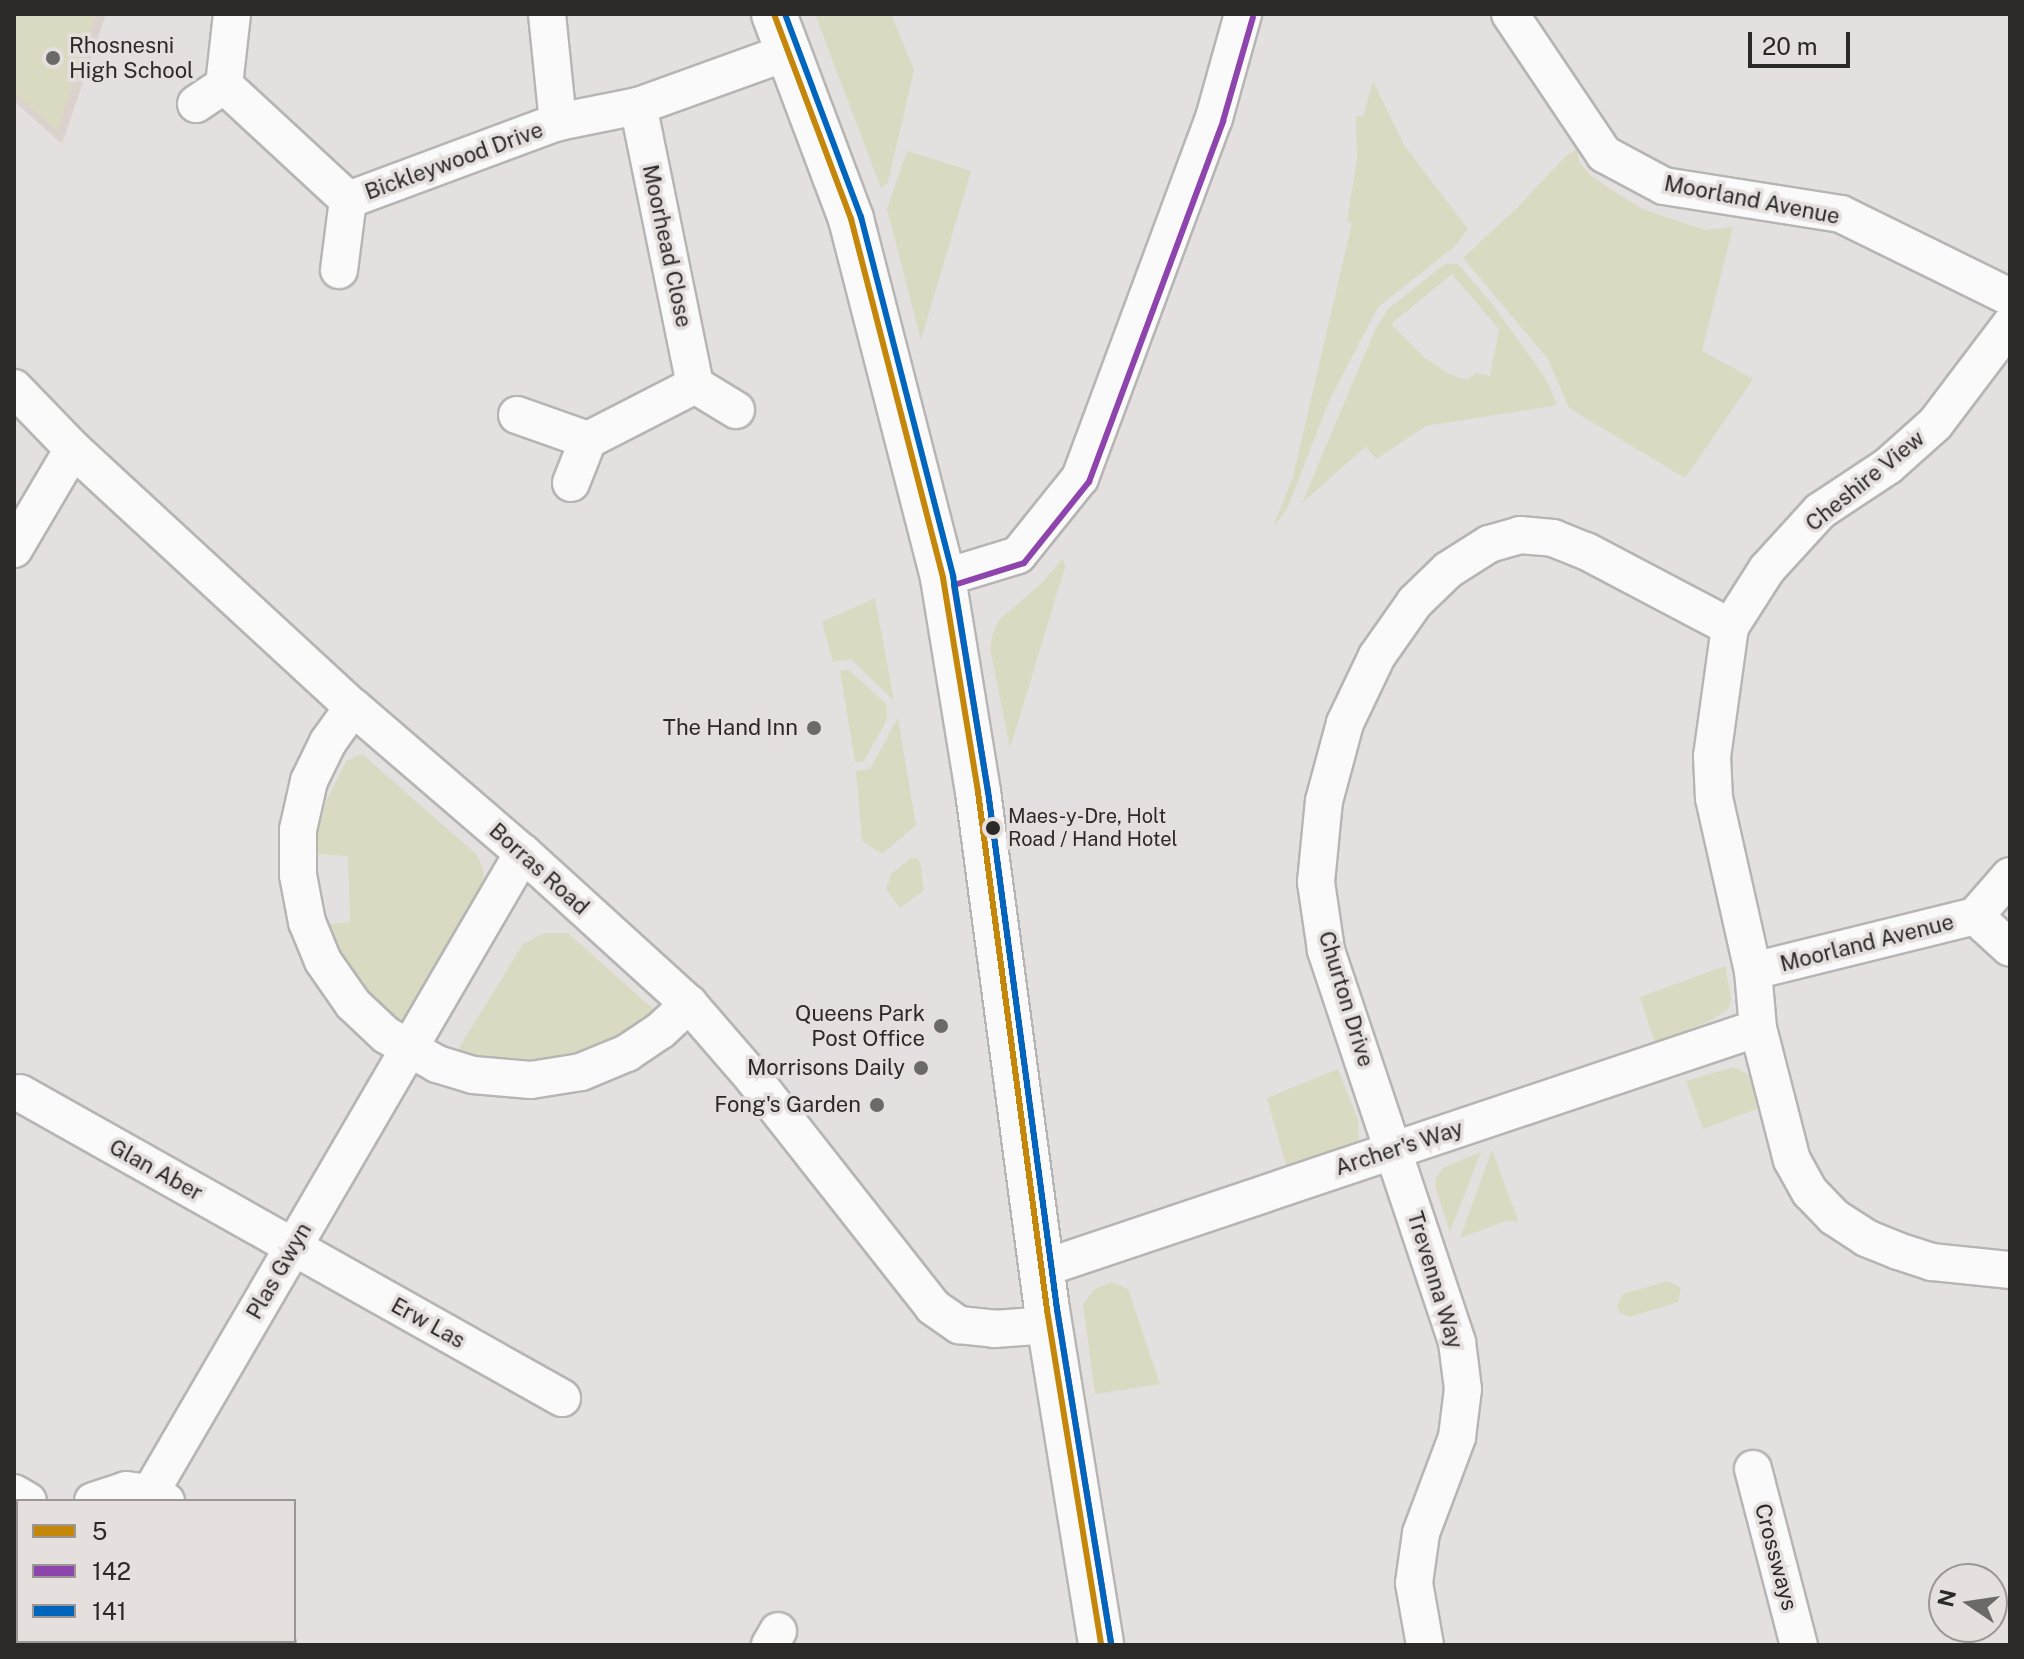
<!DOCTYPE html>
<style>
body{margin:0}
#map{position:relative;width:2024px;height:1659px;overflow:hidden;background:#e3e0df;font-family:"Public Sans",sans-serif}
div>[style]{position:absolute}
.built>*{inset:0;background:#dbd2ce}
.green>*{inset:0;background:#dad9c1}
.roads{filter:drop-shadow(2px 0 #b7b5b4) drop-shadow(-2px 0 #b7b5b4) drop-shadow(0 2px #b7b5b4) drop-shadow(0 -2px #b7b5b4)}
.minor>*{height:36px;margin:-18px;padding:0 18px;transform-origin:18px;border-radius:18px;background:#fbfafa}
.major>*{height:44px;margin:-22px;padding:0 22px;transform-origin:22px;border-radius:22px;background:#fbfafa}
.bus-1>*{height:6px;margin:-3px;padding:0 3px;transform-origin:3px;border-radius:3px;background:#c4870a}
.bus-2>*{height:6px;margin:-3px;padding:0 3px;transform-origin:3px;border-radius:3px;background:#8e44ad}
.bus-3>*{height:6px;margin:-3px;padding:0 3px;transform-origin:3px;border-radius:3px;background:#0065bd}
.dots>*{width:22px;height:22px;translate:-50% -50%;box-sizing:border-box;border:4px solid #e5dfdd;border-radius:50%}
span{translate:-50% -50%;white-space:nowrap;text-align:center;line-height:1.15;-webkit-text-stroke:7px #e5dfdd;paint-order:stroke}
.bus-label{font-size:20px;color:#2c2a29}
.left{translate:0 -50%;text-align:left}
.poi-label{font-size:22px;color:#2c2a29}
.right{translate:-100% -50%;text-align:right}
.street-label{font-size:22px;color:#2c2a29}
.frame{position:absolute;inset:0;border:16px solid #2c2a29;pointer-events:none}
.legend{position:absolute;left:16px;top:1499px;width:280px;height:144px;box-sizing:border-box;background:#e5dfdd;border:2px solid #9b9795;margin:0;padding:10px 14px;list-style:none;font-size:24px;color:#2c2a29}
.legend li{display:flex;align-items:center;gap:16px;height:40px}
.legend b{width:40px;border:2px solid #9b9795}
.north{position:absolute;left:1928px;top:1563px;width:80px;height:80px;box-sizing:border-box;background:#e5dfdd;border:2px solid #9b9795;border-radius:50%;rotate:283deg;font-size:22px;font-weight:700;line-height:32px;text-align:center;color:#2c2a29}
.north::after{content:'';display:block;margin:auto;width:28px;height:36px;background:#6c6a69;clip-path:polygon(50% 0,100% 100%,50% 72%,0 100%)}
.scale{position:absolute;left:1748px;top:32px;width:102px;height:36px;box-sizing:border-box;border:4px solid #2c2a29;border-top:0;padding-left:10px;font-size:24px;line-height:28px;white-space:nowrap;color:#2c2a29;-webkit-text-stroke:6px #e5dfdd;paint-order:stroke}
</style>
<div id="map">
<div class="built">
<i style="clip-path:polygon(14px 14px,106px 14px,62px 144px,14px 101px)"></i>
</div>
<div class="green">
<i style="clip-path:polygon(14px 14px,96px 14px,57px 131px,14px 92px)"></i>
<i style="clip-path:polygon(815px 14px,891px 14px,914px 70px,888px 182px,881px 188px)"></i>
<i style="clip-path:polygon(1373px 81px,1404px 145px,1468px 229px,1454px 247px,1378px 307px,1330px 399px,1287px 509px,1273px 527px,1293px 477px,1352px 223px,1347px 221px,1357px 160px,1356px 116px,1363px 117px)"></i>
<i style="clip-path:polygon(1577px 149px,1579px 162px,1592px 177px,1642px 209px,1705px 230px,1733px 227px,1702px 351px,1753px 379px,1685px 478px,1569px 408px,1548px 359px,1463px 258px,1517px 208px,1566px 156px)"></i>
<i style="clip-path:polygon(907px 151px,971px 171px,921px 340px,887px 209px)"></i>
<i style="clip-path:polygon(evenodd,1445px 264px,1458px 264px,1493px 305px,1546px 379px,1557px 405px,1426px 426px,1376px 459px,1366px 446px,1302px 503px,1375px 330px,1388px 309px,1445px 264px,1452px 274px,1499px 329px,1490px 376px,1476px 373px,1467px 380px,1449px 374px,1425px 358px,1391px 324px,1452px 274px)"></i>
<i style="clip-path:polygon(1063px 558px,1065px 567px,1010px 748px,990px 648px,993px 633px,1000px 619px,1042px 583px)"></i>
<i style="clip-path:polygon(875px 598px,894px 701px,851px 659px,833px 662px,822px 622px)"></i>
<i style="clip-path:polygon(849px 670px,886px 704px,887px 719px,864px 761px,855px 762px,840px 671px)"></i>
<i style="clip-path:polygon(898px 718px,916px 825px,882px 854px,862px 841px,856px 771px,870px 769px)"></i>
<i style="clip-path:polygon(362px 754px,476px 854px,483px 868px,484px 885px,395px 1042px,357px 1002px,322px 925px,350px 922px,348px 856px,318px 854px,313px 849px,326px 802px,346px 761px)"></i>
<i style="clip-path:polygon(911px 858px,917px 858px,920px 862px,924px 890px,900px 908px,886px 889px,891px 874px)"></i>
<i style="clip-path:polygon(545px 933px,568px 933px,662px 1017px,627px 1052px,532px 1074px,456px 1053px,523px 944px)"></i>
<i style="clip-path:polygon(1725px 966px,1731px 998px,1729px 1008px,1712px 1020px,1655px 1043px,1640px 997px)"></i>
<i style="clip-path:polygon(1734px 1067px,1752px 1076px,1757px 1109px,1703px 1129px,1686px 1081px)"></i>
<i style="clip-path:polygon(1338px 1069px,1358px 1120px,1359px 1139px,1351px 1147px,1287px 1168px,1267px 1098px)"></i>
<i style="clip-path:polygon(1492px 1150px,1519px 1223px,1509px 1220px,1460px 1238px)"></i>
<i style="clip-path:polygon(1481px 1152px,1450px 1232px,1435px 1186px,1437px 1176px,1443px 1168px)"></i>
<i style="clip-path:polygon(1668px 1281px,1681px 1288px,1678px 1302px,1629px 1317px,1619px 1312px,1617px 1305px,1623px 1294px)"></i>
<i style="clip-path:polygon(1112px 1282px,1128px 1289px,1160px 1384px,1095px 1394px,1083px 1304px,1095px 1289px)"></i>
</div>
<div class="roads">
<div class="minor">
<i style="left:232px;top:14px;width:71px;rotate:96.4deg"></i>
<i style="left:224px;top:85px;width:169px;rotate:42.8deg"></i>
<i style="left:348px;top:200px;width:224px;rotate:-20.4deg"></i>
<i style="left:558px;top:122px;width:82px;rotate:-11.3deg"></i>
<i style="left:638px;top:106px;width:159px;rotate:-19.8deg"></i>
<i style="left:547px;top:14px;width:109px;rotate:84.2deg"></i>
<i style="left:1510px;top:14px;width:169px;rotate:56.1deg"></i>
<i style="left:1604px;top:154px;width:68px;rotate:28.1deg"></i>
<i style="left:1664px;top:186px;width:179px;rotate:9deg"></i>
<i style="left:1841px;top:214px;width:188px;rotate:26.2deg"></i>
<i style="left:196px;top:104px;width:34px;rotate:-34deg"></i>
<i style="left:339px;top:270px;width:71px;rotate:-82.7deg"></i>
<i style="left:2010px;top:325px;width:124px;rotate:127.1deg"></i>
<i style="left:1935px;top:424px;width:63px;rotate:138.2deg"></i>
<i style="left:1888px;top:466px;width:82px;rotate:146.5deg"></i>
<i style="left:1820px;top:511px;width:79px;rotate:132.4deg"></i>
<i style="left:1767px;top:569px;width:69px;rotate:122.5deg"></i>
<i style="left:1730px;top:627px;width:130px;rotate:97.9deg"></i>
<i style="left:1712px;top:756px;width:42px;rotate:87.3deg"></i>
<i style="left:1714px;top:798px;width:177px;rotate:77.3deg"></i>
<i style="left:1753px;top:971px;width:57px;rotate:85deg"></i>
<i style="left:1758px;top:1028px;width:136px;rotate:75.6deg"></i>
<i style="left:1792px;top:1160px;width:37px;rotate:61deg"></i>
<i style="left:1810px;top:1192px;width:35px;rotate:46deg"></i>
<i style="left:1834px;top:1217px;width:38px;rotate:33deg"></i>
<i style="left:1866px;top:1238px;width:35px;rotate:22deg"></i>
<i style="left:1898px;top:1251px;width:36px;rotate:18deg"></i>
<i style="left:1932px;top:1262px;width:78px;rotate:5.9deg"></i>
<i style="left:695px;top:385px;width:48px;rotate:31.4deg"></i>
<i style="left:14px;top:388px;width:85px;rotate:46deg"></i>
<i style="left:73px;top:449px;width:381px;rotate:42.7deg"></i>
<i style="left:353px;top:707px;width:224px;rotate:40.7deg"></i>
<i style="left:523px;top:853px;width:224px;rotate:42.3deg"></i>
<i style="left:689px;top:1004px;width:98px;rotate:49.1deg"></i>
<i style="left:753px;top:1078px;width:291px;rotate:51.8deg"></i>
<i style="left:933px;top:1307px;width:32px;rotate:35deg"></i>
<i style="left:959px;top:1325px;width:36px;rotate:6deg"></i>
<i style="left:995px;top:1329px;width:54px;rotate:-4.2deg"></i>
<i style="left:517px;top:415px;width:75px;rotate:19.4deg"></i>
<i style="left:588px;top:440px;width:120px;rotate:-27.2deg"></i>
<i style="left:695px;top:385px;width:285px;rotate:-101.5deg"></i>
<i style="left:571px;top:483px;width:46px;rotate:-68.4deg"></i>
<i style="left:14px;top:549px;width:116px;rotate:-59.5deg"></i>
<i style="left:943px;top:578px;width:78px;rotate:-17deg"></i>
<i style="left:1018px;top:555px;width:99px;rotate:-51.2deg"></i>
<i style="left:1080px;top:478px;width:384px;rotate:-69.6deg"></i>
<i style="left:1214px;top:118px;width:108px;rotate:-74.4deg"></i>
<i style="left:353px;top:707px;width:43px;rotate:125.5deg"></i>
<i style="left:328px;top:742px;width:43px;rotate:116deg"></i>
<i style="left:309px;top:781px;width:50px;rotate:102.7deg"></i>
<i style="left:298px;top:830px;width:45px;rotate:90deg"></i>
<i style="left:298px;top:875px;width:48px;rotate:79.2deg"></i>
<i style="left:307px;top:922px;width:42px;rotate:67.7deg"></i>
<i style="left:323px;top:961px;width:52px;rotate:55.1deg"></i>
<i style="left:353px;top:1004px;width:45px;rotate:43.2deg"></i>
<i style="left:386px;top:1035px;width:59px;rotate:29.6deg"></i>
<i style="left:437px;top:1064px;width:38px;rotate:17deg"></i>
<i style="left:473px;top:1075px;width:58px;rotate:4.9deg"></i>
<i style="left:531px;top:1080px;width:51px;rotate:-9.1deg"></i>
<i style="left:581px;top:1072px;width:50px;rotate:-22.4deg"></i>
<i style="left:627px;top:1053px;width:40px;rotate:-34deg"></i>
<i style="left:660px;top:1031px;width:40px;rotate:-43deg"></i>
<i style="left:1975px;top:916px;width:47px;rotate:42.4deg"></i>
<i style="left:1753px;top:971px;width:229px;rotate:-13.9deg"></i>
<i style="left:1975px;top:916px;width:53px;rotate:-48.8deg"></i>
<i style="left:20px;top:1093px;width:622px;rotate:29.37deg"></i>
<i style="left:1041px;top:1269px;width:756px;rotate:-18.58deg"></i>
<i style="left:1753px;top:1469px;width:182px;rotate:75.4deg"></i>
<i style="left:14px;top:1493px;width:16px;rotate:30deg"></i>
<i style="left:150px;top:1493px;width:741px;rotate:-59.77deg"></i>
<i style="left:93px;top:1501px;width:35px;rotate:-18deg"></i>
<i style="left:126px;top:1490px;width:24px;rotate:7deg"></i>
<i style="left:150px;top:1493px;width:18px;rotate:27deg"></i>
<i style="left:270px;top:1641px;width:8px;rotate:30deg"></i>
<i style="left:69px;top:1645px;width:4px;rotate:-63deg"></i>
<i style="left:770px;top:1645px;width:16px;rotate:-60deg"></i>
<i style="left:1425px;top:1645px;width:63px;rotate:-100.1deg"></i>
<i style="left:1414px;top:1583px;width:50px;rotate:-82deg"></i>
<i style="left:1421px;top:1533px;width:103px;rotate:-69.4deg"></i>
<i style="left:1457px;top:1437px;width:48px;rotate:-82.9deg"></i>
<i style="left:1463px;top:1389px;width:47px;rotate:-97.3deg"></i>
<i style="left:1457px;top:1342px;width:413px;rotate:-108.5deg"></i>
<i style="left:1326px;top:950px;width:69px;rotate:-98.4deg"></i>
<i style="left:1316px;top:882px;width:81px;rotate:-84.4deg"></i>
<i style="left:1324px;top:801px;width:81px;rotate:-74.9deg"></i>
<i style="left:1345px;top:723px;width:74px;rotate:-64.5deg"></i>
<i style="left:1377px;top:656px;width:66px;rotate:-54.9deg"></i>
<i style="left:1415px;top:602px;width:46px;rotate:-44.1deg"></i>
<i style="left:1448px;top:570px;width:49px;rotate:-32.4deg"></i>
<i style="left:1489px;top:544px;width:32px;rotate:-16deg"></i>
<i style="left:1520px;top:535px;width:33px;rotate:5deg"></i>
<i style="left:1553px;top:538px;width:35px;rotate:22deg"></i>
<i style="left:1586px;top:551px;width:163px;rotate:27.8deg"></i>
</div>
<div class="major">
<i style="left:774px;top:14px;width:219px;rotate:69.4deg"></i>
<i style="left:851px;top:219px;width:371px;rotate:75.6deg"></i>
<i style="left:943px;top:578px;width:217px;rotate:80.7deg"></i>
<i style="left:978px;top:792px;width:523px;rotate:82.41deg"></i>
<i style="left:1047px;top:1310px;width:339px;rotate:80.8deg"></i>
</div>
</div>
<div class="bus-1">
<i style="left:774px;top:14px;width:219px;rotate:69.4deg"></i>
<i style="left:851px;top:219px;width:371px;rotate:75.6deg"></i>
<i style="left:943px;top:578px;width:217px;rotate:80.7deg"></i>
<i style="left:978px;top:792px;width:523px;rotate:82.41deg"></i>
<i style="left:1047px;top:1310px;width:339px;rotate:80.8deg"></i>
</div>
<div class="bus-2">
<i style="left:1111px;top:1643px;width:338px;rotate:-99.2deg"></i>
<i style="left:1057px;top:1309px;width:523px;rotate:-97.59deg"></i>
<i style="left:988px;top:791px;width:209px;rotate:-99.4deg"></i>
<i style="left:954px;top:585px;width:73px;rotate:-17.4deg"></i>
<i style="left:1024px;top:563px;width:104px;rotate:-51.3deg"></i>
<i style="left:1089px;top:482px;width:385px;rotate:-69.6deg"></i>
<i style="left:1223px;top:121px;width:108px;rotate:-73.9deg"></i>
</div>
<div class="bus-3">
<i style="left:785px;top:14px;width:217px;rotate:69.5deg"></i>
<i style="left:861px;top:217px;width:371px;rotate:75.6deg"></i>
<i style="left:953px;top:576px;width:218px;rotate:80.8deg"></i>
<i style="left:988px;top:791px;width:523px;rotate:82.41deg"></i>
<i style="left:1057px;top:1309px;width:338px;rotate:80.8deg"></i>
</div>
<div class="dots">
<i style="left:53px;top:58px;background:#6c6a69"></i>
<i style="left:814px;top:728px;background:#6c6a69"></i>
<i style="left:993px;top:828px;background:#2c2a29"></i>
<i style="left:941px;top:1026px;background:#6c6a69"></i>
<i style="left:921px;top:1068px;background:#6c6a69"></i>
<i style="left:877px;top:1105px;background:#6c6a69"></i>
</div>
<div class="bus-label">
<span class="left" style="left:1008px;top:828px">Maes-y-Dre, Holt<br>Road / Hand Hotel</span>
</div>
<div class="poi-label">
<span class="left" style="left:69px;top:58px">Rhosnesni<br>High School</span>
<span class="right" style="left:798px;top:728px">The Hand Inn</span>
<span class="right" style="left:925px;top:1026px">Queens Park<br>Post Office</span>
<span class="right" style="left:905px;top:1068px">Morrisons Daily</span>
<span class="right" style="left:861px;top:1105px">Fong's Garden</span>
</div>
<div class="street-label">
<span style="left:454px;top:161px;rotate:-20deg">Bickleywood Drive</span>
<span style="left:1752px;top:200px;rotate:11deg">Moorland Avenue</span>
<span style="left:667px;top:246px;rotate:78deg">Moorhead Close</span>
<span style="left:1865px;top:481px;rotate:-39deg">Cheshire View</span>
<span style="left:539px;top:869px;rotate:42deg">Borras Road</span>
<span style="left:1867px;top:943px;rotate:-14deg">Moorland Avenue</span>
<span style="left:1346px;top:999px;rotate:73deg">Churton Drive</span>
<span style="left:1399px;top:1148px;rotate:-18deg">Archer's Way</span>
<span style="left:156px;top:1170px;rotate:29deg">Glan Aber</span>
<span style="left:279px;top:1271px;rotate:-60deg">Plas Gwyn</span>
<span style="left:1435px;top:1280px;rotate:73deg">Trevenna Way</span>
<span style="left:428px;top:1323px;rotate:29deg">Erw Las</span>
<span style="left:1776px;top:1557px;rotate:75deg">Crossways</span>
</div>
<div class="frame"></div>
<ul class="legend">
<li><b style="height:10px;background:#c4870a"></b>5</li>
<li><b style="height:10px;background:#8e44ad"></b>142</li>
<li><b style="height:10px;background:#0065bd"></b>141</li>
</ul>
<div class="north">N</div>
<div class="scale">20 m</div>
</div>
